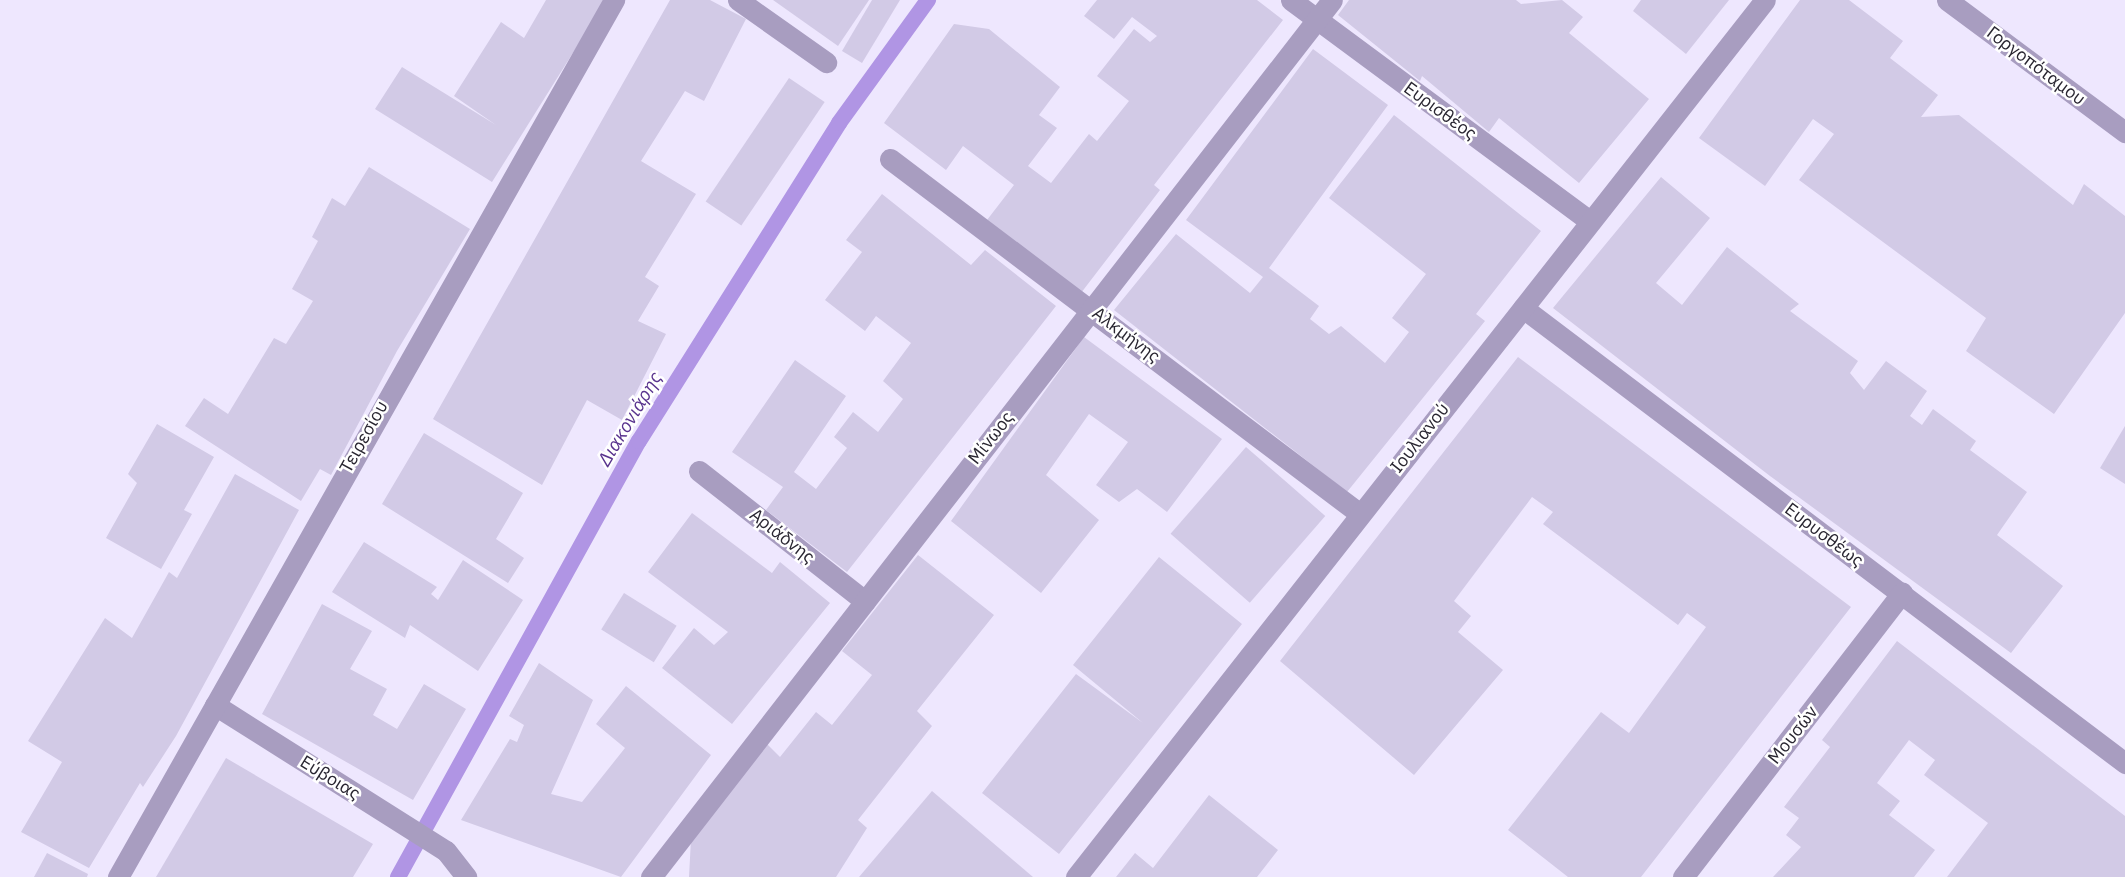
<!DOCTYPE html>
<meta charset="utf-8">
<style>
body{margin:0}
#map{position:relative;width:2125px;height:877px;overflow:hidden;background:#eee7fe;font-family:"IBM Plex Sans",sans-serif}
div>[style]{position:absolute}
.stream>*{height:16px;margin:-8px;padding:0 8px;transform-origin:8px;border-radius:8px;background:#b095e4}
.building>*{inset:0;background:#d2cae6;transform-origin:0 0}
.street>*{height:21px;margin:-10.5px;padding:0 10.5px;transform-origin:10.5px;border-radius:10.5px;background:#a89dc0}
span{translate:-50% -50%;white-space:nowrap;text-align:center;line-height:1.15;-webkit-text-stroke:5px #fff;paint-order:stroke}
.street-label{font-size:18px;color:#292631}
.water-label{font-size:19px;color:#59338e;font-style:italic}
</style>
<div id="map">
<div class="stream">
<i style="left:398px;top:877px;width:498px;rotate:-61.1deg"></i>
<i style="left:639px;top:441px;width:376px;rotate:-57.8deg"></i>
<i style="left:839px;top:123px;width:152px;rotate:-54.1deg"></i>
</div>
<div class="building">
<i style="clip-path:polygon(546px 0,606px 0,492px 182px,375px 109px,402px 67px,496px 125px,454px 96px,501px 22px,524px 38px)"></i>
<i style="clip-path:polygon(670px 0,710px 0,746px 19px,704px 101px,685px 91px,641px 161px,696px 194px,645px 277px,659px 286px,638px 321px,666px 334px,622px 420px,587px 400px,542px 485px,433px 419px)"></i>
<i style="clip-path:polygon(773px 0,869px 0,838px 46px)"></i>
<i style="clip-path:polygon(872px 0,900px 0,862px 63px,842px 51px)"></i>
<i style="clip-path:polygon(1097px 0,1257px 0,1283px 20px,1154px 185px,1160px 190px,1081px 293px,987px 220px,1014px 185px,963px 146px,946px 170px,884px 123px,954px 24px,989px 29px,1060px 87px,1039px 115px,1057px 128px,1028px 166px,1051px 183px,1089px 134px,1097px 141px,1129px 101px,1097px 76px,1134px 29px,1150px 42px,1157px 36px,1132px 17px,1114px 39px,1084px 16px)"></i>
<i style="clip-path:polygon(1349px 0,1516px 0,1521px 4px,1562px 0,1583px 17px,1569px 33px,1649px 99px,1579px 183px,1499px 118px,1489px 132px,1422px 76px,1420px 81px,1338px 15px)"></i>
<i style="clip-path:polygon(1641px 0,1729px 0,1686px 54px,1633px 11px)"></i>
<i style="clip-path:polygon(1800px 0,1849px 0,1903px 41px,1890px 58px,1938px 95px,1921px 117px,1959px 115px,2073px 205px,2084px 184px,2125px 216px,2125px 313px,2054px 414px,1966px 351px,1986px 318px,1799px 180px,1834px 134px,1813px 119px,1765px 186px,1699px 138px)"></i>
<i style="clip-path:polygon(1313px 49px,1388px 105px,1269px 268px,1319px 306px,1310px 319px,1329px 334px,1341px 326px,1385px 363px,1409px 332px,1392px 318px,1426px 274px,1329px 198px,1394px 115px,1541px 231px,1476px 314px,1485px 321px,1347px 492px,1114px 310px,1176px 234px,1250px 293px,1263px 277px,1186px 220px)"></i>
<i style="left:789px;top:78px;width:43px;height:149px;rotate:34deg"></i>
<i style="clip-path:polygon(369px 167px,470px 229px,397px 351px,331px 475px,320px 469px,301px 501px,185px 426px,204px 398px,228px 414px,274px 338px,286px 344px,313px 301px,292px 289px,318px 241px,312px 237px,332px 198px,345px 206px)"></i>
<i style="clip-path:polygon(1661px 177px,1710px 218px,1656px 283px,1682px 305px,1727px 247px,1799px 304px,1790px 311px,1858px 361px,1850px 373px,1864px 390px,1886px 361px,1927px 391px,1910px 416px,1922px 425px,1933px 409px,1976px 441px,1970px 450px,2027px 492px,1997px 535px,2063px 586px,2011px 653px,1770px 476px,1553px 308px)"></i>
<i style="clip-path:polygon(882px 194px,971px 265px,985px 250px,1056px 306px,847px 572px,766px 510px,783px 487px,732px 452px,795px 360px,846px 396px,794px 472px,816px 489px,847px 448px,834px 437px,853px 412px,878px 432px,903px 399px,883px 381px,911px 343px,876px 316px,865px 331px,825px 300px,862px 252px,846px 240px)"></i>
<i style="clip-path:polygon(1084px 337px,1222px 439px,1167px 512px,1137px 489px,1119px 502px,1096px 485px,1128px 442px,1089px 414px,1046px 475px,1099px 520px,1041px 593px,951px 521px)"></i>
<i style="clip-path:polygon(1518px 357px,1851px 607px,1641px 877px,1568px 877px,1508px 830px,1601px 712px,1629px 733px,1706px 627px,1687px 613px,1678px 625px,1543px 524px,1553px 512px,1532px 497px,1454px 601px,1471px 616px,1458px 632px,1503px 670px,1414px 775px,1280px 661px)"></i>
<i style="clip-path:polygon(157px 424px,214px 457px,184px 510px,192px 514px,161px 569px,106px 538px,137px 483px,128px 474px)"></i>
<i style="clip-path:polygon(2125px 426px,2125px 484px,2100px 468px)"></i>
<i style="clip-path:polygon(424px 433px,523px 493px,496px 539px,524px 558px,508px 583px,382px 504px)"></i>
<i style="left:1246px;top:447px;width:105px;height:115px;rotate:41deg"></i>
<i style="clip-path:polygon(235px 474px,299px 510px,176px 736px,143px 787px,140px 783px,89px 868px,21px 832px,62px 762px,28px 741px,105px 618px,132px 638px,169px 572px,177px 578px)"></i>
<i style="clip-path:polygon(692px 513px,772px 573px,780px 562px,830px 603px,732px 724px,662px 668px,694px 628px,714px 645px,728px 632px,648px 572px)"></i>
<i style="clip-path:polygon(364px 542px,437px 587px,431px 594px,438px 600px,463px 560px,523px 600px,478px 671px,410px 625px,405px 638px,332px 592px)"></i>
<i style="clip-path:polygon(918px 555px,994px 615px,917px 711px,932px 726px,858px 820px,867px 828px,836px 877px,689px 877px,691px 839px,764px 741px,780px 757px,816px 712px,832px 725px,872px 675px,842px 651px)"></i>
<i style="clip-path:polygon(1159px 557px,1242px 624px,1059px 854px,982px 793px,1076px 674px,1143px 723px,1073px 665px)"></i>
<i style="left:624px;top:593px;width:62px;height:43px;rotate:32deg"></i>
<i style="clip-path:polygon(322px 604px,372px 631px,350px 669px,387px 689px,373px 715px,397px 729px,424px 684px,466px 709px,413px 800px,262px 714px)"></i>
<i style="clip-path:polygon(1897px 641px,2125px 816px,2125px 877px,1947px 877px,1988px 823px,1924px 775px,1935px 760px,1909px 740px,1877px 783px,1900px 801px,1889px 815px,1935px 850px,1914px 877px,1773px 877px,1801px 847px,1786px 835px,1799px 818px,1784px 807px,1830px 747px,1822px 740px)"></i>
<i style="clip-path:polygon(539px 663px,593px 700px,551px 794px,582px 802px,625px 748px,596px 724px,626px 686px,711px 755px,621px 877px,461px 820px,510px 739px,517px 742px,524px 725px,509px 716px)"></i>
<i style="clip-path:polygon(226px 758px,373px 844px,353px 877px,156px 877px)"></i>
<i style="clip-path:polygon(932px 791px,1033px 877px,859px 877px)"></i>
<i style="clip-path:polygon(1209px 795px,1278px 850px,1257px 877px,1116px 877px,1135px 853px,1153px 868px)"></i>
<i style="clip-path:polygon(47px 853px,88px 874px,87px 877px,34px 877px)"></i>
</div>
<div class="street">
<i style="left:738px;top:0;width:108px;rotate:35.2deg"></i>
<i style="left:1291px;top:0;width:372px;rotate:36.5deg"></i>
<i style="left:1947px;top:0;width:222px;rotate:36.6deg"></i>
<i style="left:890px;top:159px;width:589px;rotate:37.06deg"></i>
<i style="left:1523px;top:308px;width:755px;rotate:37.08deg"></i>
<i style="left:699px;top:471px;width:211px;rotate:38.1deg"></i>
<i style="left:215px;top:705px;width:273px;rotate:32.3deg"></i>
<i style="left:446px;top:851px;width:33px;rotate:52deg"></i>
<i style="left:118px;top:877px;width:1008px;rotate:-60.51deg"></i>
<i style="left:651px;top:877px;width:1110px;rotate:-52.17deg"></i>
<i style="left:1076px;top:877px;width:1115px;rotate:-51.85deg"></i>
<i style="left:1683px;top:877px;width:359px;rotate:-52.4deg"></i>
</div>
<div class="street-label">
<span style="left:2036px;top:66px;rotate:37deg">Γοργοπόταμου</span>
<span style="left:1440px;top:111px;rotate:36deg">Ευρισθέος</span>
<span style="left:1126px;top:335px;rotate:37deg">Αλκμήνης</span>
<span style="left:364px;top:437px;rotate:-61deg">Τειρεσίου</span>
<span style="left:991px;top:438px;rotate:-52deg">Μίνωος</span>
<span style="left:1420px;top:438px;rotate:-52deg">Ιουλιανού</span>
<span style="left:1824px;top:535px;rotate:37deg">Ευρυσθέως</span>
<span style="left:782px;top:536px;rotate:38deg">Αριάδνης</span>
<span style="left:1793px;top:735px;rotate:-52deg">Μουσών</span>
<span style="left:330px;top:778px;rotate:32deg">Εύβοιας</span>
</div>
<div class="water-label">
<span style="left:630px;top:419px;rotate:-59deg">Διακονιάρης</span>
</div>
</div>
